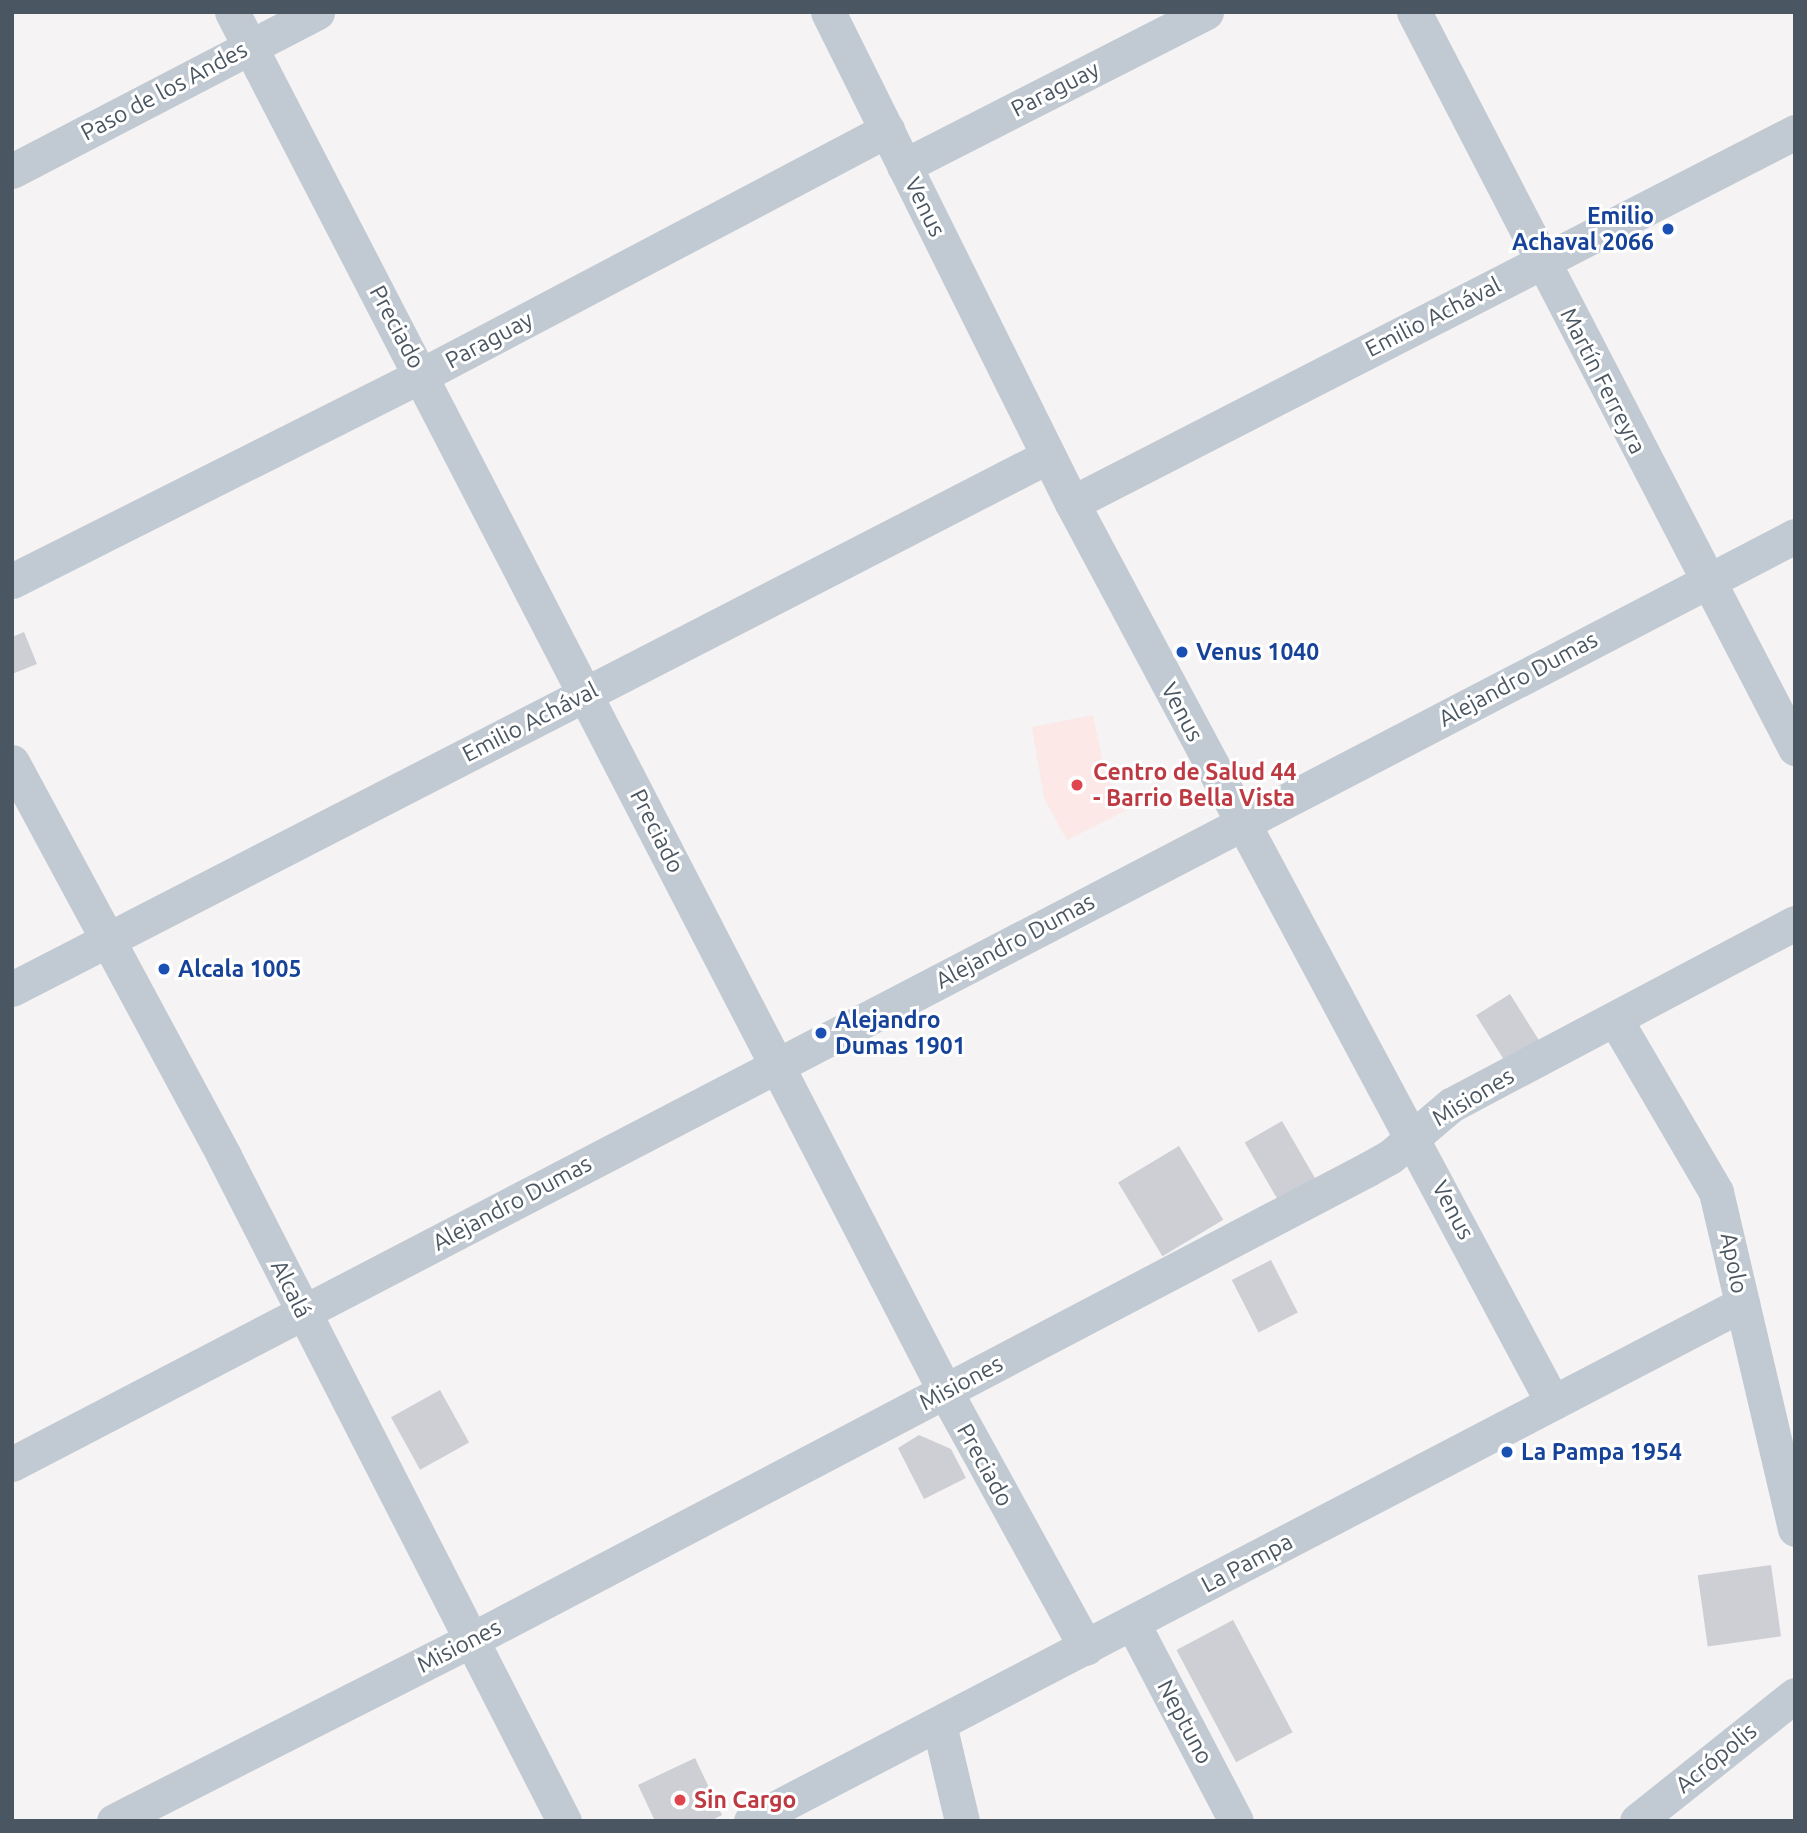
<!DOCTYPE html>
<meta charset="utf-8">
<style>
body{margin:0}
#map{position:relative;width:1807px;height:1833px;overflow:hidden;background:#f5f3f3;font-family:Ubuntu,sans-serif}
div>[style]{position:absolute}
.medical>*{inset:0;background:#fce8e6}
.building>*{inset:0;background:#cdcfd5;transform-origin:0 0}
.minor>*{height:35px;margin:-17.5px;padding:0 17.5px;transform-origin:17.5px;border-radius:17.5px;background:#c1cad2}
.dots>*{width:19px;height:19px;translate:-50% -50%;box-sizing:border-box;border:4px solid #fff;border-radius:50%}
span{translate:-50% -50%;white-space:nowrap;text-align:center;line-height:1.15;-webkit-text-stroke:6px #fff;paint-order:stroke}
.street-label{font-size:23px;color:#4a5661}
.transit-label{font-size:23px;color:#164399;font-weight:700}
.right{translate:-100% -50%;text-align:right}
.left{translate:0 -50%;text-align:left}
.health-label{font-size:23px;color:#be3a42;font-weight:700}
.frame{position:absolute;inset:0;border:14px solid #4a5661;pointer-events:none}
</style>
<div id="map">
<div class="medical">
<i style="clip-path:polygon(1093px 715px,1105px 773px,1125px 811px,1067px 840px,1044px 798px,1032px 727px)"></i>
</div>
<div class="building">
<i style="clip-path:polygon(24px 632px,37px 664px,12px 674px,12px 637px)"></i>
<i style="left:1510px;top:994px;width:65px;height:40px;rotate:58deg"></i>
<i style="left:1282px;top:1121px;width:67px;height:43px;rotate:60deg"></i>
<i style="left:1179px;top:1146px;width:86px;height:71px;rotate:59deg"></i>
<i style="left:1271px;top:1260px;width:59px;height:44px;rotate:63deg"></i>
<i style="left:440px;top:1390px;width:60px;height:56px;rotate:61deg"></i>
<i style="clip-path:polygon(919px 1435px,951px 1449px,966px 1478px,924px 1499px,898px 1448px)"></i>
<i style="left:1771px;top:1565px;width:72px;height:74px;rotate:82deg"></i>
<i style="left:1233px;top:1620px;width:127px;height:64px;rotate:62deg"></i>
<i style="clip-path:polygon(695px 1758px,722px 1815px,710px 1821px,655px 1821px,638px 1785px)"></i>
</div>
<div class="minor">
<i style="left:232px;top:12px;width:1552px;rotate:62.66deg"></i>
<i style="left:945px;top:1391px;width:293px;rotate:61.2deg"></i>
<i style="left:828px;top:12px;width:548px;rotate:63.58deg"></i>
<i style="left:1072px;top:503px;width:1020px;rotate:61.88deg"></i>
<i style="left:1414px;top:12px;width:829px;rotate:62.63deg"></i>
<i style="left:904px;top:166px;width:339px;rotate:-27deg"></i>
<i style="left:12px;top:171px;width:344px;rotate:-27.5deg"></i>
<i style="left:1072px;top:503px;width:813px;rotate:-27.16deg"></i>
<i style="left:12px;top:581px;width:459px;rotate:-26.7deg"></i>
<i style="left:422px;top:375px;width:526px;rotate:-27.78deg"></i>
<i style="left:12px;top:762px;width:447px;rotate:61.7deg"></i>
<i style="left:224px;top:1156px;width:747px;rotate:62.92deg"></i>
<i style="left:12px;top:989px;width:1165px;rotate:-27.22deg"></i>
<i style="left:1615px;top:1019px;width:200px;rotate:59.7deg"></i>
<i style="left:1716px;top:1192px;width:346px;rotate:76.8deg"></i>
<i style="left:12px;top:1464px;width:2010px;rotate:-27.5deg"></i>
<i style="left:1133px;top:1624px;width:222px;rotate:62.4deg"></i>
<i style="left:939px;top:1724px;width:100px;rotate:76.7deg"></i>
<i style="left:114px;top:1821px;width:402px;rotate:-26.9deg"></i>
<i style="left:473px;top:1639px;width:1011px;rotate:-27.71deg"></i>
<i style="left:1368px;top:1169px;width:26px;rotate:-29deg"></i>
<i style="left:1391px;top:1156px;width:79px;rotate:-40.4deg"></i>
<i style="left:1451px;top:1105px;width:389px;rotate:-27.9deg"></i>
<i style="left:751px;top:1821px;width:1118px;rotate:-27.55deg"></i>
<i style="left:1637px;top:1821px;width:202px;rotate:-38.6deg"></i>
</div>
<div class="dots">
<i style="left:1668px;top:229px;background:#1a4fb4"></i>
<i style="left:1182px;top:652px;background:#1a4fb4"></i>
<i style="left:1077px;top:785px;background:#e0444e"></i>
<i style="left:164px;top:969px;background:#1a4fb4"></i>
<i style="left:821px;top:1033px;background:#1a4fb4"></i>
<i style="left:1507px;top:1452px;background:#1a4fb4"></i>
<i style="left:680px;top:1800px;background:#e0444e"></i>
</div>
<div class="street-label">
<span style="left:1055px;top:89px;rotate:-27deg">Paraguay</span>
<span style="left:164px;top:91px;rotate:-28deg">Paso de los Andes</span>
<span style="left:925px;top:207px;rotate:64deg">Venus</span>
<span style="left:1433px;top:317px;rotate:-27deg">Emilio Achával</span>
<span style="left:397px;top:327px;rotate:62deg">Preciado</span>
<span style="left:489px;top:340px;rotate:-28deg">Paraguay</span>
<span style="left:1603px;top:381px;rotate:63deg">Martín Ferreyra</span>
<span style="left:1518px;top:679px;rotate:-28deg">Alejandro Dumas</span>
<span style="left:1182px;top:712px;rotate:62deg">Venus</span>
<span style="left:530px;top:722px;rotate:-27deg">Emilio Achával</span>
<span style="left:657px;top:831px;rotate:63deg">Preciado</span>
<span style="left:1015px;top:941px;rotate:-28deg">Alejandro Dumas</span>
<span style="left:1473px;top:1097px;rotate:-31deg">Misiones</span>
<span style="left:512px;top:1203px;rotate:-28deg">Alejandro Dumas</span>
<span style="left:1453px;top:1210px;rotate:62deg">Venus</span>
<span style="left:1734px;top:1263px;rotate:79deg">Apolo</span>
<span style="left:291px;top:1289px;rotate:63deg">Alcalá</span>
<span style="left:961px;top:1383px;rotate:-28deg">Misiones</span>
<span style="left:985px;top:1465px;rotate:61deg">Preciado</span>
<span style="left:1247px;top:1563px;rotate:-28deg">La Pampa</span>
<span style="left:459px;top:1646px;rotate:-27deg">Misiones</span>
<span style="left:1185px;top:1722px;rotate:62deg">Neptuno</span>
<span style="left:1716px;top:1758px;rotate:-39deg">Acrópolis</span>
</div>
<div class="transit-label">
<span class="right" style="left:1654px;top:229px">Emilio<br>Achaval 2066</span>
<span class="left" style="left:1196px;top:652px">Venus 1040</span>
<span class="left" style="left:178px;top:969px">Alcala 1005</span>
<span class="left" style="left:835px;top:1033px">Alejandro<br>Dumas 1901</span>
<span class="left" style="left:1521px;top:1452px">La Pampa 1954</span>
</div>
<div class="health-label">
<span class="left" style="left:1093px;top:785px">Centro de Salud 44<br>- Barrio Bella Vista</span>
<span class="left" style="left:694px;top:1800px">Sin Cargo</span>
</div>
<div class="frame"></div>
</div>
